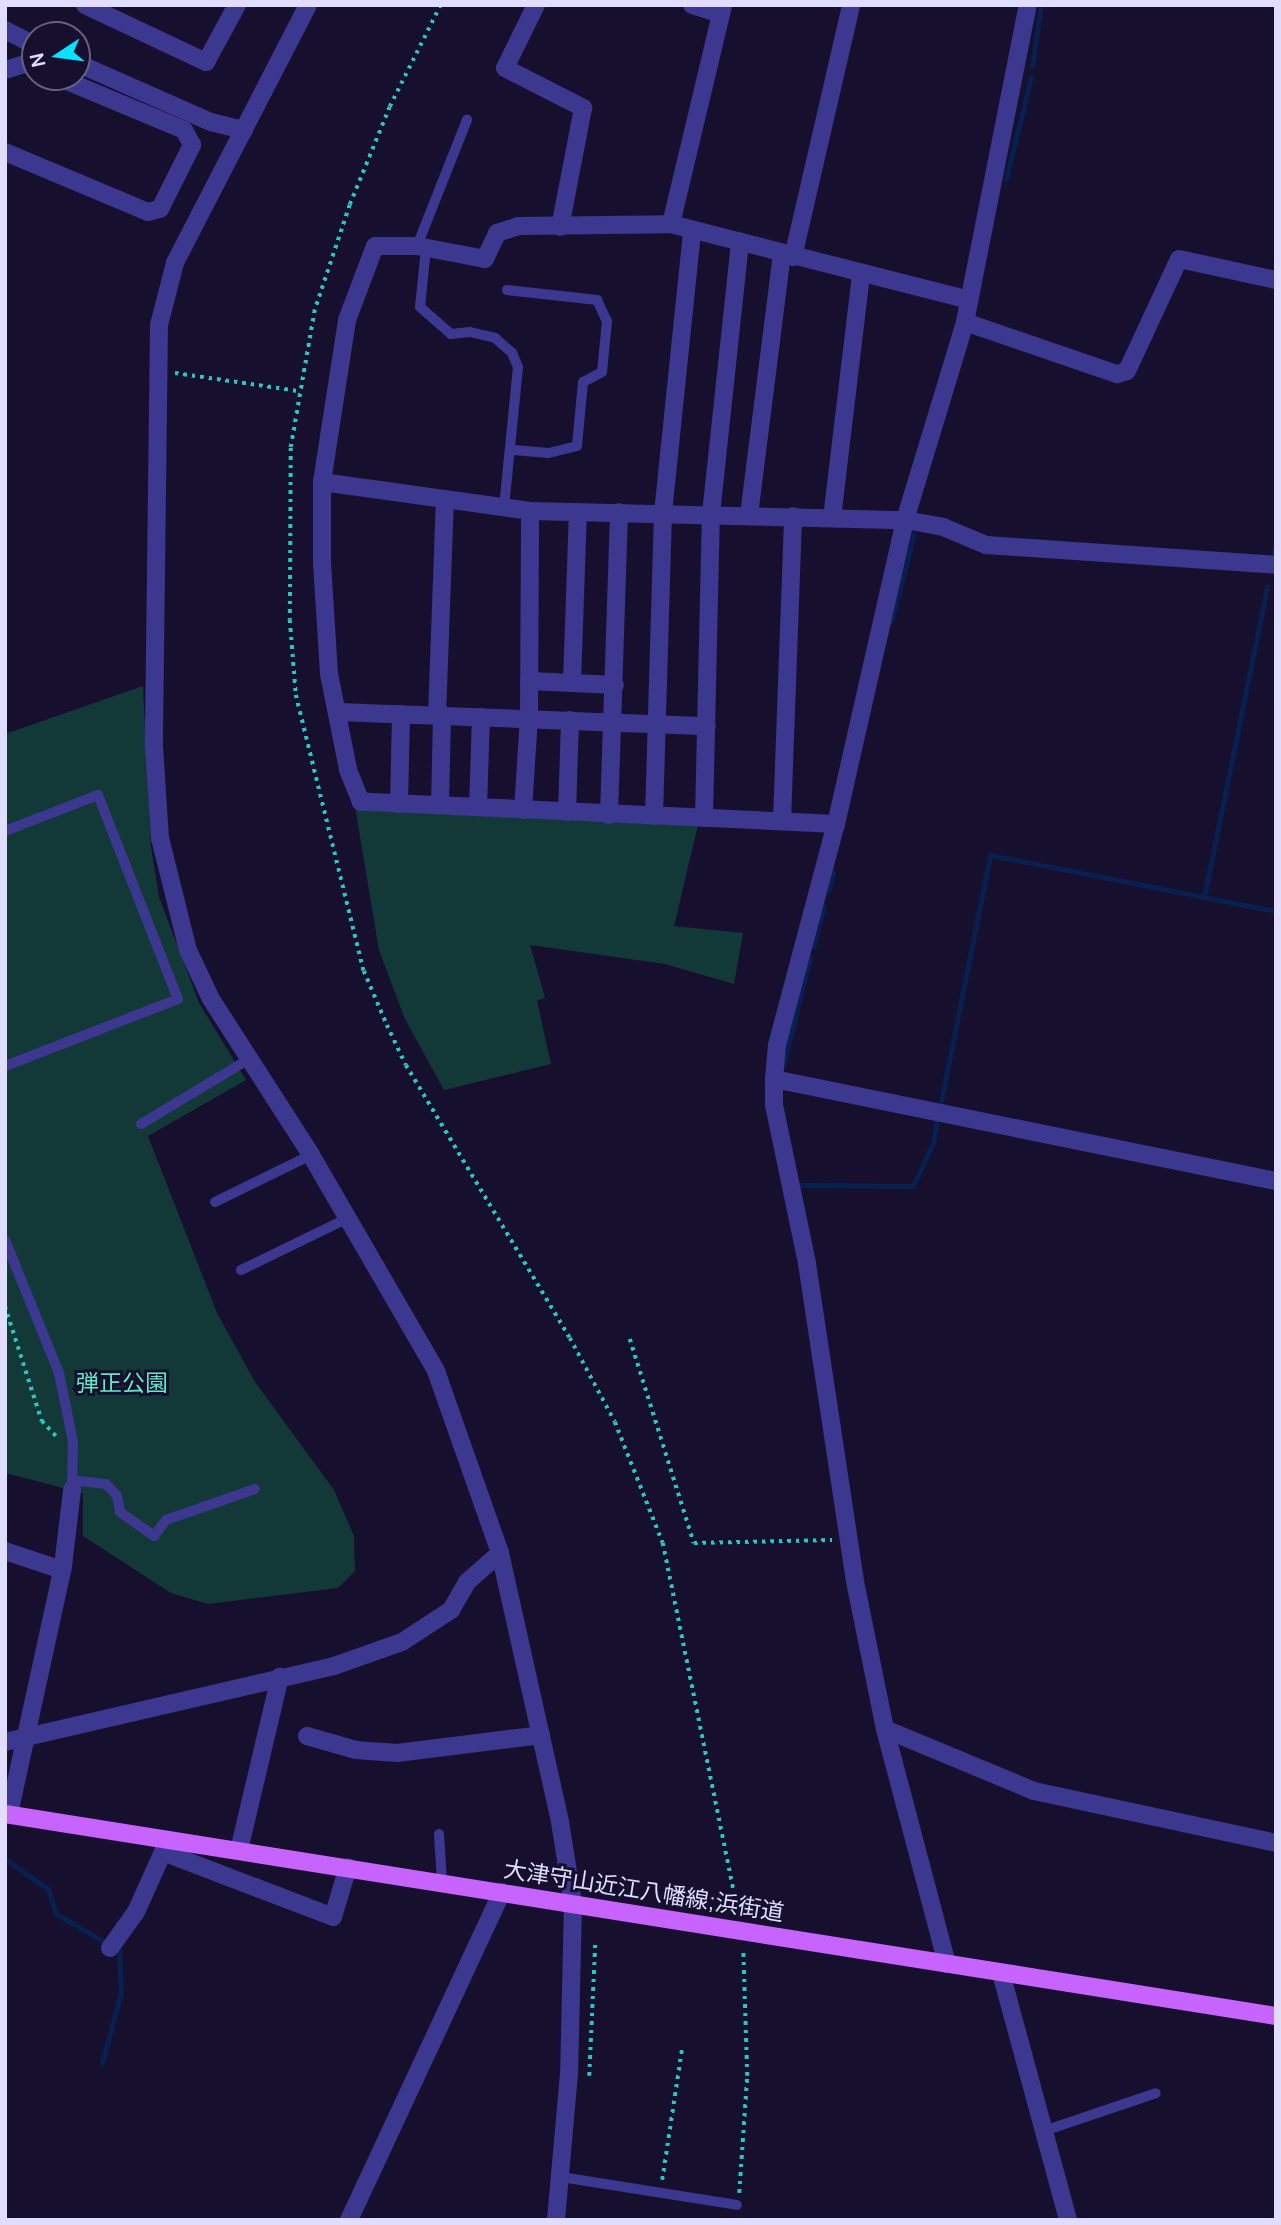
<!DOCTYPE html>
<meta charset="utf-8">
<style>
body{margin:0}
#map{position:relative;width:1281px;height:2225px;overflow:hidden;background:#16102e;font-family:Manrope,"Noto Sans JP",sans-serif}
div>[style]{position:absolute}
.green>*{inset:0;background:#123938}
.stream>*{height:5px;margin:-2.5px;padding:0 2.5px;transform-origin:2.5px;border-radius:2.5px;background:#072050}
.path>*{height:3.5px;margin-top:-1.75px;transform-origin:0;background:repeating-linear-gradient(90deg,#28c8c1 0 3.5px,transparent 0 8.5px)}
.service>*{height:10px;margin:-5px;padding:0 5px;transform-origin:5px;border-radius:5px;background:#3c3890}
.minor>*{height:18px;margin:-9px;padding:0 9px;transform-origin:9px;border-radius:9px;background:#3c3890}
.tertiary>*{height:18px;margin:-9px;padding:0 9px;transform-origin:9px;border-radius:9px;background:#3c3890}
.primary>*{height:18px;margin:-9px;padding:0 9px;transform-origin:9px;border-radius:9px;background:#c764ff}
span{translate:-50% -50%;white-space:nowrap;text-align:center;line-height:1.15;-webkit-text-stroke:6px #16102e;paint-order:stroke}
.park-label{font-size:23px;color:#5fe9c9}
.street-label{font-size:23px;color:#e1ddff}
.frame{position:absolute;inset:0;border:7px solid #e1ddff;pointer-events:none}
.north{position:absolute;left:21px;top:21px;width:70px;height:70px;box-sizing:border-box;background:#16102e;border:2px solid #676282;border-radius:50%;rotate:257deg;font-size:19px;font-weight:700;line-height:28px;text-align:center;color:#e1ddff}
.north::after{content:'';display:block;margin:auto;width:24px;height:32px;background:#09e3ff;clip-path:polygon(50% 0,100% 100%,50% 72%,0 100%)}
</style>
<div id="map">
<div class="green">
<i style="clip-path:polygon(143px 686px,151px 847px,159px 897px,199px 1003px,246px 1080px,148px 1136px,217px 1313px,255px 1382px,334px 1490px,354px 1536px,355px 1571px,338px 1588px,208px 1604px,171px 1593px,83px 1536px,83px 1493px,5px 1473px,5px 734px)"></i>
<i style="clip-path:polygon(355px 807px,698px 825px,674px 926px,743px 933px,734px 984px,665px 964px,530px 945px,545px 998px,537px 1001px,551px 1064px,444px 1090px,405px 1019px,379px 950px)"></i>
</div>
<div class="stream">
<i style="left:1032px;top:66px;width:62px;rotate:-81.6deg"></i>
<i style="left:1006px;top:179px;width:105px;rotate:-76.2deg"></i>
<i style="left:912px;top:541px;width:7px;rotate:-74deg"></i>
<i style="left:1273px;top:554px;width:13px;rotate:-77deg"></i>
<i style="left:891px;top:621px;width:78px;rotate:-75.1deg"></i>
<i style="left:828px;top:891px;width:20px;rotate:-75deg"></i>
<i style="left:1204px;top:897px;width:317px;rotate:-78.5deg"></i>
<i style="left:813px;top:947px;width:42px;rotate:-75deg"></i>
<i style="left:783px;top:1066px;width:112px;rotate:-76.1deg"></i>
<i style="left:940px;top:1106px;width:256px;rotate:-78.7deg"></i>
<i style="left:990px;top:855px;width:291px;rotate:11.1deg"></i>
<i style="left:799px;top:1185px;width:114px;rotate:0.5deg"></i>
<i style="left:913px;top:1186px;width:47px;rotate:-65.1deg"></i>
<i style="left:933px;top:1143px;width:22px;rotate:-80deg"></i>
<i style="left:5px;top:1859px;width:52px;rotate:34.9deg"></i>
<i style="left:48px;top:1889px;width:26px;rotate:72deg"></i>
<i style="left:56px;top:1914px;width:73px;rotate:29.7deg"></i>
<i style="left:119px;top:1950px;width:42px;rotate:87.3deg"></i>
<i style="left:121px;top:1992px;width:73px;rotate:105deg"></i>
</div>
<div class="path">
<i style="left:441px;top:5px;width:114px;rotate:116.6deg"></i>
<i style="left:390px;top:107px;width:106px;rotate:112.2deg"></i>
<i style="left:350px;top:205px;width:111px;rotate:108.4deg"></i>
<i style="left:315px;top:310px;width:140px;rotate:99.9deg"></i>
<i style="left:291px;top:448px;width:172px;rotate:90.3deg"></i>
<i style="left:290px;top:620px;width:75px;rotate:85.4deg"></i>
<i style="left:296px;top:695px;width:284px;rotate:76.2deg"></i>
<i style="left:364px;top:971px;width:59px;rotate:66.9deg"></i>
<i style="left:387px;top:1025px;width:44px;rotate:64.6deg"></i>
<i style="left:406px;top:1065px;width:318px;rotate:59deg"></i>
<i style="left:570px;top:1338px;width:95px;rotate:61.8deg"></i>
<i style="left:615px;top:1422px;width:130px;rotate:68.4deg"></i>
<i style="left:663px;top:1543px;width:380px;rotate:78.5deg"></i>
<i style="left:175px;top:373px;width:124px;rotate:8.3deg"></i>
<i style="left:5px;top:1306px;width:121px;rotate:72.2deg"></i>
<i style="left:42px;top:1421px;width:22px;rotate:47deg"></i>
<i style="left:630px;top:1339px;width:214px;rotate:72.6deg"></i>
<i style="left:694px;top:1543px;width:138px;rotate:-1.2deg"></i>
<i style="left:589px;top:2076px;width:134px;rotate:-87.4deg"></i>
<i style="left:662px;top:2180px;width:134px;rotate:-81.4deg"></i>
<i style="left:739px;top:2193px;width:117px;rotate:-86.1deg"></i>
<i style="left:747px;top:2076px;width:126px;rotate:-91.8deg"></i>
</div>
<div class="service">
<i style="left:417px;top:246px;width:136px;rotate:-68.4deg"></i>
<i style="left:426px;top:248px;width:59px;rotate:95.8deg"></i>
<i style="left:420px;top:307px;width:41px;rotate:41.1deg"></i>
<i style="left:451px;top:334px;width:19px;rotate:-6deg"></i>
<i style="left:470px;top:332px;width:26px;rotate:13deg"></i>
<i style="left:495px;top:338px;width:23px;rotate:41deg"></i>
<i style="left:512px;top:353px;width:15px;rotate:67deg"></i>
<i style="left:518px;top:367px;width:142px;rotate:95.7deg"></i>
<i style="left:507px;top:290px;width:91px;rotate:6.3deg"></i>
<i style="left:597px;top:300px;width:23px;rotate:65deg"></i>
<i style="left:607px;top:321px;width:51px;rotate:95.6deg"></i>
<i style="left:602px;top:372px;width:21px;rotate:152deg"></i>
<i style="left:583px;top:382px;width:64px;rotate:95.4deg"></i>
<i style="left:577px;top:446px;width:30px;rotate:166deg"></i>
<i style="left:548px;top:453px;width:37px;rotate:-175deg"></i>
<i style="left:5px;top:831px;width:100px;rotate:-21.2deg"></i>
<i style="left:98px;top:795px;width:219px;rotate:68.6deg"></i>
<i style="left:178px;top:999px;width:186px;rotate:158.8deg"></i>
<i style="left:141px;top:1124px;width:128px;rotate:-31deg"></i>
<i style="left:215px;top:1202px;width:107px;rotate:-26.1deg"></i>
<i style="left:5px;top:1240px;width:144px;rotate:67.9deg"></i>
<i style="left:59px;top:1373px;width:70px;rotate:78.5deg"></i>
<i style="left:73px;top:1442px;width:48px;rotate:91.2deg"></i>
<i style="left:241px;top:1270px;width:119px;rotate:-25.9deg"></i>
<i style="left:72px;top:1480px;width:34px;rotate:7deg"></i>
<i style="left:106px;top:1484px;width:16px;rotate:47deg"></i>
<i style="left:117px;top:1496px;width:16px;rotate:79deg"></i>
<i style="left:120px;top:1512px;width:42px;rotate:35.2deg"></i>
<i style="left:154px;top:1536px;width:20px;rotate:-53deg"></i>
<i style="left:166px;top:1520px;width:94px;rotate:-19.2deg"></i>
<i style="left:439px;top:1834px;width:48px;rotate:86.4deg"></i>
<i style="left:1041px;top:2132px;width:121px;rotate:-18.7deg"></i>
<i style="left:561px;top:2177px;width:178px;rotate:9deg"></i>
</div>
<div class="minor">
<i style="left:85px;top:5px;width:134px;rotate:25.2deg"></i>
<i style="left:206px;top:62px;width:65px;rotate:-61.5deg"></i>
<i style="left:536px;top:5px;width:70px;rotate:116.2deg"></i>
<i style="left:505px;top:68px;width:88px;rotate:27.1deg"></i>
<i style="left:583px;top:108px;width:121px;rotate:100.9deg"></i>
<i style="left:692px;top:5px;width:30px;rotate:17deg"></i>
<i style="left:5px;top:30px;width:34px;rotate:27deg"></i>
<i style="left:77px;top:63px;width:146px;rotate:23.8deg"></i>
<i style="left:211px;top:122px;width:34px;rotate:14deg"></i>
<i style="left:5px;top:70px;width:21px;rotate:-17deg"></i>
<i style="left:25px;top:64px;width:11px;rotate:22deg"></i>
<i style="left:5px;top:152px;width:155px;rotate:22.8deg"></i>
<i style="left:148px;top:212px;width:12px;rotate:-14deg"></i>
<i style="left:160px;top:209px;width:72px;rotate:-63.4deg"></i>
<i style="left:192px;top:145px;width:17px;rotate:-118deg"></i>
<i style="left:184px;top:130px;width:138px;rotate:-157.3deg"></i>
<i style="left:671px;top:224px;width:225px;rotate:-76.6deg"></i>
<i style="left:793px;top:257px;width:259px;rotate:-77deg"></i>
<i style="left:965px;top:322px;width:161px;rotate:18.9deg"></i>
<i style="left:1117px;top:374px;width:10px;rotate:-17deg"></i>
<i style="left:1127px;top:371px;width:123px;rotate:-65.1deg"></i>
<i style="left:1179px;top:259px;width:99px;rotate:12.2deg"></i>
<i style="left:322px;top:482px;width:210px;rotate:7.9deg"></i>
<i style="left:530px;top:511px;width:375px;rotate:1.4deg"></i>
<i style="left:905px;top:520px;width:39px;rotate:10deg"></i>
<i style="left:943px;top:527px;width:47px;rotate:22.7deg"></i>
<i style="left:986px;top:545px;width:291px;rotate:3.9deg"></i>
<i style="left:749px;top:515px;width:264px;rotate:-82.8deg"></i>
<i style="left:832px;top:518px;width:245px;rotate:-83.2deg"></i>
<i style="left:529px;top:681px;width:86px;rotate:2.7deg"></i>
<i style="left:572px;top:682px;width:170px;rotate:-88deg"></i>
<i style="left:338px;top:712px;width:369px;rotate:2.2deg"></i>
<i style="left:437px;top:716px;width:217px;rotate:-87.9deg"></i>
<i style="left:399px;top:804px;width:90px;rotate:-88.7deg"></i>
<i style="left:440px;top:805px;width:89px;rotate:-88.7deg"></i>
<i style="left:478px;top:807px;width:90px;rotate:-88.1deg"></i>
<i style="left:523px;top:810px;width:92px;rotate:-86.3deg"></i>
<i style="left:529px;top:718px;width:207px;rotate:-89.7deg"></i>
<i style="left:567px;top:812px;width:92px;rotate:-88.1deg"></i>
<i style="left:609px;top:815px;width:303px;rotate:-88.1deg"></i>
<i style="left:654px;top:816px;width:303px;rotate:-88.3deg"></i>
<i style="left:663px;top:513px;width:284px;rotate:-84.1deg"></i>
<i style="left:704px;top:818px;width:304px;rotate:-88.7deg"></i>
<i style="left:711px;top:514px;width:274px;rotate:-83.9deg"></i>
<i style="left:782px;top:820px;width:304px;rotate:-87.9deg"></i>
<i style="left:836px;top:824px;width:476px;rotate:-177.3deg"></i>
<i style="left:361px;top:802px;width:35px;rotate:-112deg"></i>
<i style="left:348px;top:769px;width:97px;rotate:-101.3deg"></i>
<i style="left:329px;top:674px;width:110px;rotate:-93.6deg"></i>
<i style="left:322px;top:564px;width:82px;rotate:-90deg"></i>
<i style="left:322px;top:482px;width:164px;rotate:-81.2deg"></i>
<i style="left:347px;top:320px;width:79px;rotate:-69.3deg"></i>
<i style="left:375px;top:246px;width:42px"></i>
<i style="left:417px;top:246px;width:69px;rotate:10.8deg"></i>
<i style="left:485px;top:259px;width:29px;rotate:-65deg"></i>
<i style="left:497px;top:233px;width:22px;rotate:-18deg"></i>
<i style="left:518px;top:226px;width:153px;rotate:-0.7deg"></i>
<i style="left:671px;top:224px;width:308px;rotate:14.3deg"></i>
<i style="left:774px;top:1079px;width:512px;rotate:11.49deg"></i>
<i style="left:5px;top:1551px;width:60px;rotate:18.4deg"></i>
<i style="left:885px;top:1729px;width:161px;rotate:22.6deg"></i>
<i style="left:1034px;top:1791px;width:248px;rotate:12.1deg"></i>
<i style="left:307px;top:1736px;width:51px;rotate:15.9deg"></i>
<i style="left:356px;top:1750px;width:41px;rotate:4.2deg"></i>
<i style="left:397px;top:1753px;width:145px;rotate:-7.1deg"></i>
<i style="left:5px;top:1742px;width:338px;rotate:-13deg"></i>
<i style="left:334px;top:1666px;width:72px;rotate:-19.4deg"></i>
<i style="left:402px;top:1642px;width:59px;rotate:-33.1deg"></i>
<i style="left:451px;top:1610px;width:32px;rotate:-60deg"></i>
<i style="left:467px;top:1582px;width:44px;rotate:-41.3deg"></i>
<i style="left:239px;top:1850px;width:178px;rotate:-76.7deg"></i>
<i style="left:110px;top:1948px;width:44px;rotate:-54.2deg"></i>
<i style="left:136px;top:1912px;width:66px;rotate:-65.8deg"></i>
<i style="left:163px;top:1852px;width:182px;rotate:20.9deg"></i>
<i style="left:333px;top:1917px;width:52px;rotate:-73.3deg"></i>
<i style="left:947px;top:1964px;width:243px;rotate:-104.8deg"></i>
<i style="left:885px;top:1729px;width:151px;rotate:-101.5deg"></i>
<i style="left:855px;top:1581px;width:322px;rotate:-98.6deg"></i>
<i style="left:807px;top:1263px;width:161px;rotate:-101.8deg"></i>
<i style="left:774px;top:1105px;width:26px;rotate:-90deg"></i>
<i style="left:774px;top:1079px;width:34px;rotate:-85deg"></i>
<i style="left:777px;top:1045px;width:229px;rotate:-75.1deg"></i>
<i style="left:836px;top:824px;width:312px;rotate:-77.2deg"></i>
<i style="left:905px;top:520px;width:207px;rotate:-73.1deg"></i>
<i style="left:965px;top:322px;width:323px;rotate:-78.8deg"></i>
<i style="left:1001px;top:1973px;width:256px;rotate:74.8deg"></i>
<i style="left:349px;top:2220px;width:362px;rotate:-65deg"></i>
</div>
<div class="tertiary">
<i style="left:308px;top:5px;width:290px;rotate:117.3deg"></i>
<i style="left:175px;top:263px;width:64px;rotate:104.5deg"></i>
<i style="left:159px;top:325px;width:421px;rotate:90.7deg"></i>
<i style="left:154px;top:746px;width:92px;rotate:86.3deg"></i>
<i style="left:160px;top:838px;width:115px;rotate:76deg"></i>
<i style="left:188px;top:950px;width:54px;rotate:64.9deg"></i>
<i style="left:211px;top:999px;width:185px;rotate:57.3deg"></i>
<i style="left:311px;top:1155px;width:250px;rotate:59.9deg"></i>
<i style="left:436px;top:1371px;width:193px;rotate:70.6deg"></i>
<i style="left:500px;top:1553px;width:276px;rotate:77.4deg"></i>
<i style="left:560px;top:1822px;width:82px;rotate:80.9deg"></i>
<i style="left:573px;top:1903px;width:171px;rotate:91.3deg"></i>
<i style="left:569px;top:2074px;width:147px;rotate:95.1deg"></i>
<i style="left:9px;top:1814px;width:254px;rotate:-77.7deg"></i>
<i style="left:63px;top:1566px;width:77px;rotate:-83.2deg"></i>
</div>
<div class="primary">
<i style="left:5px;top:1814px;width:1287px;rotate:9.03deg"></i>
</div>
<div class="park-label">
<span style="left:122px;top:1382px">弾正公園</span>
</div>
<div class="street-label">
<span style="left:644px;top:1890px;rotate:9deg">大津守山近江八幡線;浜街道</span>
</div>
<div class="frame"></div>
<div class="north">N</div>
</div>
